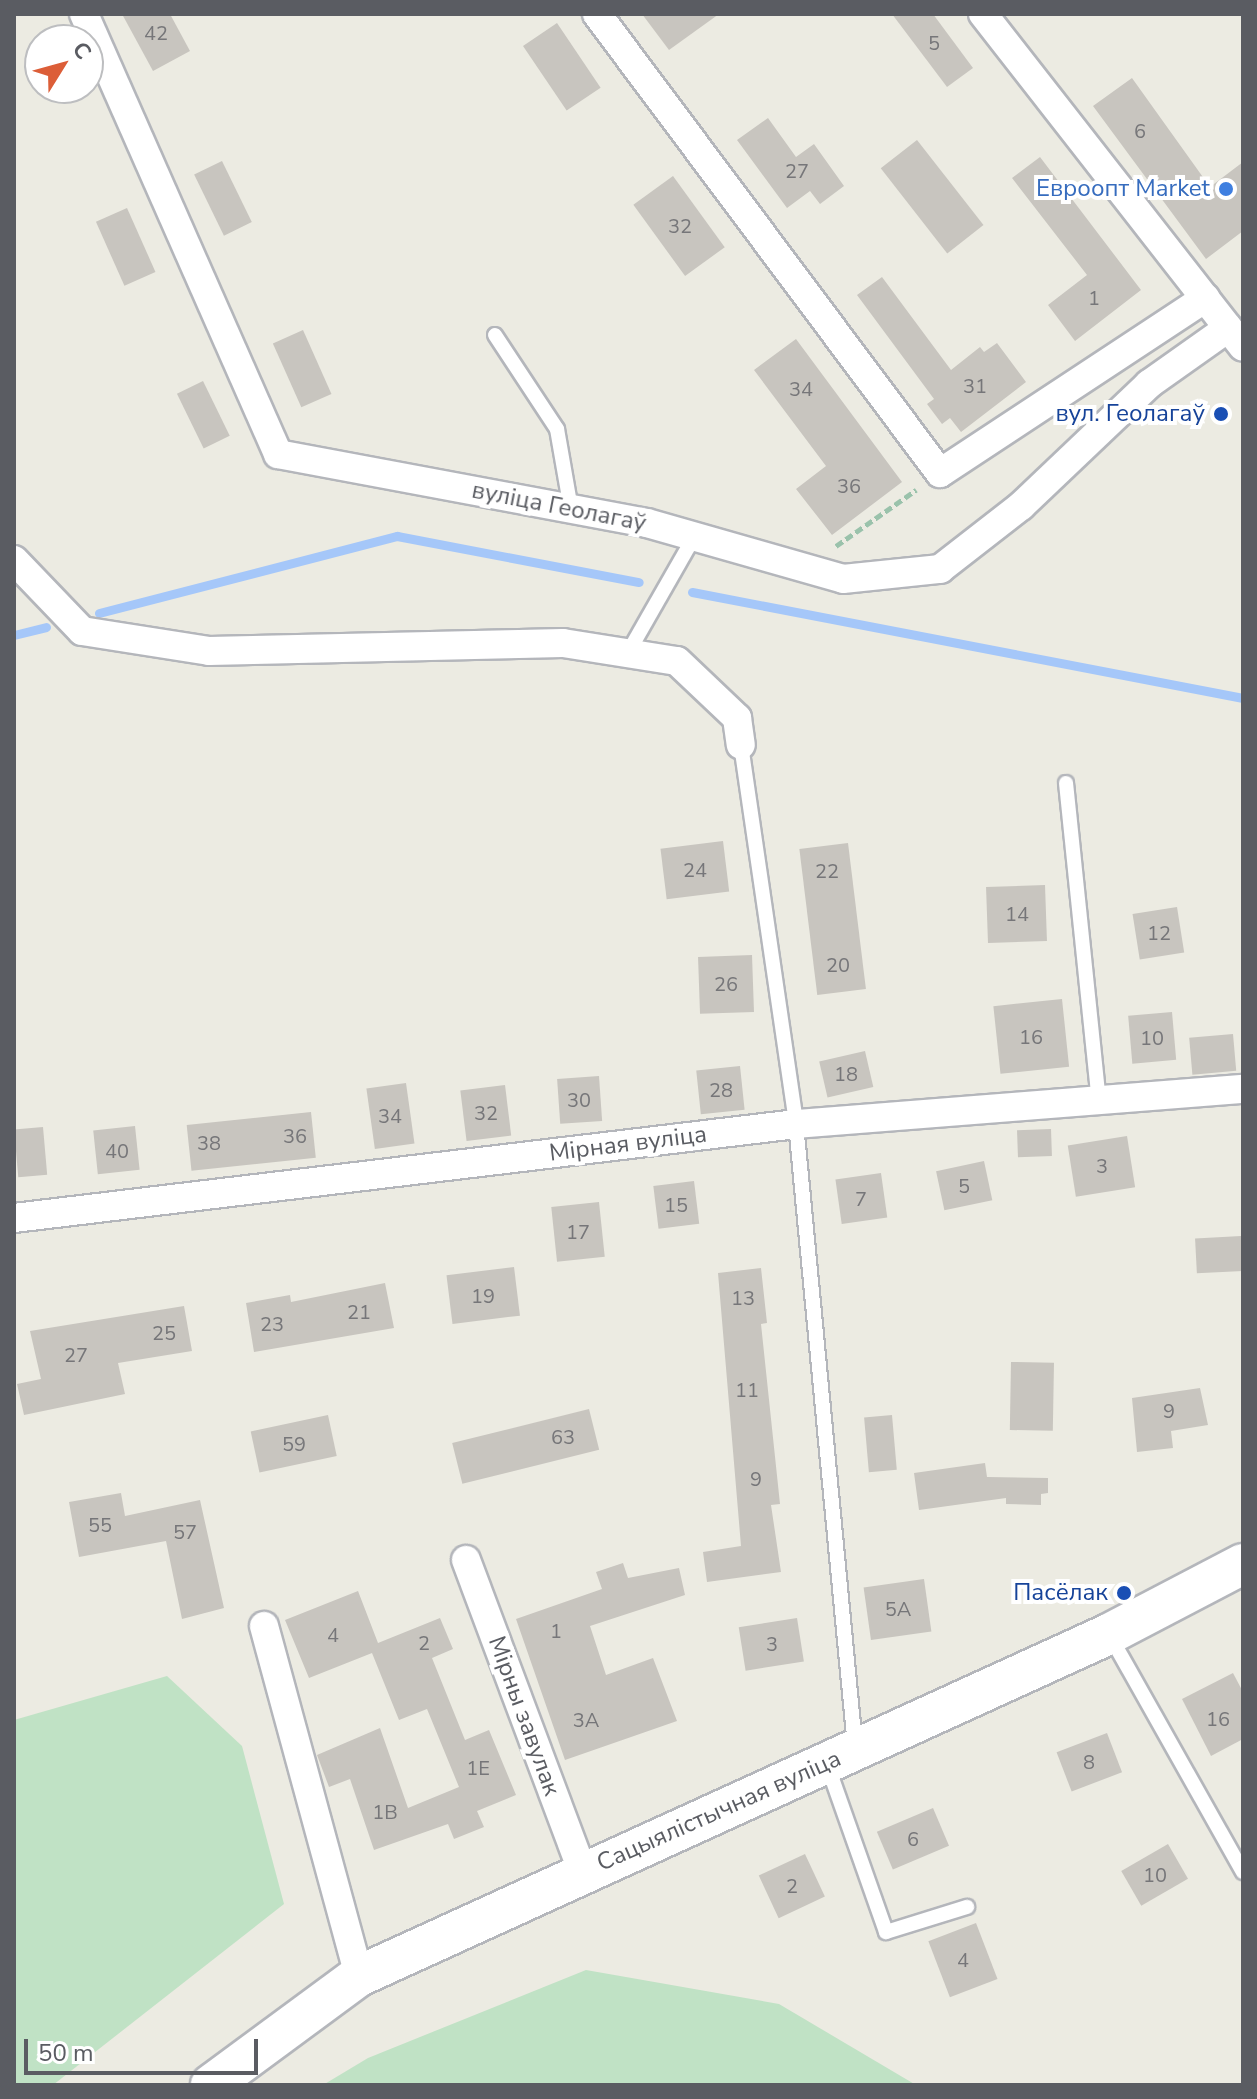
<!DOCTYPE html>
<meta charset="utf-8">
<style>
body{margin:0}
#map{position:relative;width:1257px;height:2099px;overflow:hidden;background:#ecebe2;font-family:"Nunito Sans",sans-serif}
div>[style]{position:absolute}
.green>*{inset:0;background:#c0e2c5}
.stream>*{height:9px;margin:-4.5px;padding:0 4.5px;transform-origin:4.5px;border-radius:4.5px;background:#a5c7f9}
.building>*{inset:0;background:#c8c5bf;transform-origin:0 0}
.path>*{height:5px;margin-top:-2.5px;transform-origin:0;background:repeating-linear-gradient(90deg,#9ac2ab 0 8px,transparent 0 12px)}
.roads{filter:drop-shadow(2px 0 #b4b6bb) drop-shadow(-2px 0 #b4b6bb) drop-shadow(0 2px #b4b6bb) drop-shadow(0 -2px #b4b6bb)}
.lane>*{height:14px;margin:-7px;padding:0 7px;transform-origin:7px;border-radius:7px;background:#fff}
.street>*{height:28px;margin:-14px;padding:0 14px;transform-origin:14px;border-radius:14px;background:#fff}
.secondary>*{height:40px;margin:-20px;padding:0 20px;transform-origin:20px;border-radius:20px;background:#fff}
.dots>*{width:22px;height:22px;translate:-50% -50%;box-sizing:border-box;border:4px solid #fff;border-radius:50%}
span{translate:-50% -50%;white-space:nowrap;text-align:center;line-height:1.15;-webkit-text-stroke:8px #fff;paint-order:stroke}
.number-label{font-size:20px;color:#767679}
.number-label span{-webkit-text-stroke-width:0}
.shop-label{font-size:24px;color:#366cbe}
.right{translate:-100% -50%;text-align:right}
.transit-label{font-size:24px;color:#164399}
.street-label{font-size:24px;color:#5a5c62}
.frame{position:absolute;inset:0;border:16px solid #5a5c62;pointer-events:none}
.north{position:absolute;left:24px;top:24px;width:80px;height:80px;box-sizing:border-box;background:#fff;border:2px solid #bdbec0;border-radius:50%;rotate:53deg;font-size:22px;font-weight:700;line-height:32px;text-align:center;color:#5a5c62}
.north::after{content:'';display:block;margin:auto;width:28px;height:36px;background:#dc5e38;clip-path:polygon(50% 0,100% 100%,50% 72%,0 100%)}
.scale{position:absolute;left:24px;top:2039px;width:234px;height:36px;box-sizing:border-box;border:4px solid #5a5c62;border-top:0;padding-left:10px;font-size:24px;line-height:28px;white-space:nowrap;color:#5a5c62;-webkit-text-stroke:6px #fff;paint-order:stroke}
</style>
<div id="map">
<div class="green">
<i style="clip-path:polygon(167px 1676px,242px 1746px,284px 1904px,53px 2085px,14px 2085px,14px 1720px)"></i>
<i style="clip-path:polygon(586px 1970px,779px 2004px,916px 2085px,323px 2085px,368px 2058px)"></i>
</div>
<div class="stream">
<i style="left:692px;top:592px;width:561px;rotate:10.89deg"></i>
<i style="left:99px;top:613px;width:308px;rotate:-14.5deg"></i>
<i style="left:397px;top:536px;width:246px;rotate:10.8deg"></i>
<i style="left:14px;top:635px;width:33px;rotate:-14deg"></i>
</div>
<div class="building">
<i style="clip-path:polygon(122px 14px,170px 14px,190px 51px,153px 71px)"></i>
<i style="clip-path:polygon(642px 14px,719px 14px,669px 50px)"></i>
<i style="clip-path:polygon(892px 14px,933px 14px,973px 68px,947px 87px)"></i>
<i style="left:557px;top:23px;width:78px;height:41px;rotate:56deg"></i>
<i style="clip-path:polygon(1132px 78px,1210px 187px,1243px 162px,1243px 231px,1206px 259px,1093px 106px)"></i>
<i style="clip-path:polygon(768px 118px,796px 157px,814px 144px,844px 186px,820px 204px,810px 191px,787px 208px,737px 140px)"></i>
<i style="left:917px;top:140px;width:108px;height:46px;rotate:52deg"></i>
<i style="clip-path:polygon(1040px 157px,1141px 290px,1075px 341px,1048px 305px,1087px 275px,1012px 178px)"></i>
<i style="left:222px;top:161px;width:68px;height:31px;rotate:64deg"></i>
<i style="left:673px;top:176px;width:88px;height:49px;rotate:54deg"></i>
<i style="left:127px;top:208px;width:70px;height:34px;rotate:66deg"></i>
<i style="clip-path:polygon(882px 277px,951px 370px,980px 347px,984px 352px,997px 343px,1026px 382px,961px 432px,950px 418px,942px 424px,927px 404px,934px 399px,857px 295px)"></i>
<i style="left:303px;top:330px;width:70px;height:33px;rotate:66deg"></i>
<i style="clip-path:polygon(796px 339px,902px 482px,832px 535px,796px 489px,826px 466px,754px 370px)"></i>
<i style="left:203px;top:381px;width:61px;height:29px;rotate:64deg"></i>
<i style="left:723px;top:841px;width:51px;height:63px;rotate:83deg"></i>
<i style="left:848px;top:843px;width:147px;height:49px;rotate:83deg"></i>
<i style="left:1045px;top:885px;width:56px;height:59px;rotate:88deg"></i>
<i style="left:1177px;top:907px;width:46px;height:45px;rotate:81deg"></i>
<i style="left:752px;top:955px;width:57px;height:54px;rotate:88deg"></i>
<i style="left:1062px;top:999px;width:68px;height:69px;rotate:84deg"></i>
<i style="left:1172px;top:1012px;width:48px;height:44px;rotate:85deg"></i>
<i style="left:1233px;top:1034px;width:37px;height:44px;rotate:85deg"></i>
<i style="left:865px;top:1051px;width:37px;height:47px;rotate:77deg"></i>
<i style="left:740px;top:1066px;width:44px;height:44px;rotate:84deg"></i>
<i style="left:599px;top:1076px;width:45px;height:42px;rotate:86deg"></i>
<i style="left:406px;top:1083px;width:61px;height:40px;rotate:82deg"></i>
<i style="left:505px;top:1085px;width:51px;height:45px;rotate:83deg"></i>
<i style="left:311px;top:1112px;width:46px;height:125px;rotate:84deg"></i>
<i style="left:135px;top:1126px;width:44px;height:42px;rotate:84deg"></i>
<i style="left:43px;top:1127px;width:48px;height:29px;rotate:85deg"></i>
<i style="left:1051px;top:1129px;width:27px;height:34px;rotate:88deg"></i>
<i style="left:1127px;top:1136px;width:52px;height:60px;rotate:81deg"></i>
<i style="left:984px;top:1161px;width:40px;height:49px;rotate:78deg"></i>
<i style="left:881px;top:1173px;width:45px;height:46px;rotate:82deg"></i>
<i style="left:694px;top:1181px;width:43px;height:41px;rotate:83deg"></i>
<i style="left:599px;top:1202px;width:55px;height:48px;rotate:84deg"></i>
<i style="left:1241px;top:1236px;width:35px;height:46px;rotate:87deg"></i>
<i style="left:514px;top:1267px;width:49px;height:68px;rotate:83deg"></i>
<i style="clip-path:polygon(761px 1268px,767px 1323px,761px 1324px,780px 1504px,771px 1505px,781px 1572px,707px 1582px,703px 1552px,741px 1546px,718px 1273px)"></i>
<i style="clip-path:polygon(385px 1283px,394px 1328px,254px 1352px,246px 1303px,290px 1295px,291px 1302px)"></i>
<i style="clip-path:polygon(184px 1306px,192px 1351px,118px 1363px,125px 1394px,24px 1415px,17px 1384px,41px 1379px,30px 1331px)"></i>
<i style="left:1011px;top:1362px;width:43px;height:68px;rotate:1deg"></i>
<i style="clip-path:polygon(1200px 1388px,1208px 1425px,1171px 1431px,1173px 1448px,1137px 1452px,1132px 1398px)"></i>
<i style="left:589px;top:1409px;width:42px;height:141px;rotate:76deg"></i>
<i style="left:328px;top:1415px;width:42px;height:79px;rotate:78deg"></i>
<i style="left:892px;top:1415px;width:55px;height:28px;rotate:85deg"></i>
<i style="clip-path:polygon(985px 1463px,987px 1477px,1048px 1478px,1048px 1493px,1041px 1494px,1041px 1505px,1006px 1504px,1006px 1498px,919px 1510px,914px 1473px)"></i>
<i style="clip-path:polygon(121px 1493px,125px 1516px,200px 1500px,224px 1608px,182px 1619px,166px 1541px,79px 1557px,69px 1502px)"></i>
<i style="clip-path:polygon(623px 1563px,628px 1578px,679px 1568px,685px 1595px,590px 1626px,606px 1675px,653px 1658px,677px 1721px,565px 1760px,516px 1619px,602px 1589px,596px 1572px)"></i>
<i style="left:924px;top:1579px;width:53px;height:61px;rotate:82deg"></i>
<i style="clip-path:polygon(358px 1591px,378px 1643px,440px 1618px,453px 1649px,432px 1658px,465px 1740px,489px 1730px,516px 1795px,477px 1811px,484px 1827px,454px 1839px,448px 1824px,374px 1850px,350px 1779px,329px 1787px,317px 1755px,380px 1728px,408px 1808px,459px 1787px,427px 1709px,399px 1720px,372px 1653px,309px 1678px,285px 1620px)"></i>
<i style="left:797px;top:1618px;width:44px;height:59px;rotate:81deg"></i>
<i style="clip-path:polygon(1233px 1673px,1243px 1692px,1243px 1739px,1211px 1756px,1182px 1699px)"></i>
<i style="left:1107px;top:1733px;width:42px;height:54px;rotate:69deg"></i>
<i style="left:933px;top:1808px;width:41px;height:61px;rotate:67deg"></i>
<i style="left:1168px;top:1844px;width:40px;height:54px;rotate:60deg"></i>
<i style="left:805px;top:1854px;width:47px;height:51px;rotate:65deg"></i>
<i style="left:976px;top:1923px;width:60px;height:51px;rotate:69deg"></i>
</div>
<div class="path">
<i style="left:836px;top:546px;width:98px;rotate:-35deg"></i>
</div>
<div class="roads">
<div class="lane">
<i style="left:495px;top:335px;width:113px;rotate:56.6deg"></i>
<i style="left:557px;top:429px;width:81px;rotate:80.1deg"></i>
<i style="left:629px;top:651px;width:131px;rotate:-60.3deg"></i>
<i style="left:741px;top:745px;width:383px;rotate:81.7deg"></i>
<i style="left:796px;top:1124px;width:625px;rotate:84.58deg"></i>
<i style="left:1066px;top:783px;width:319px;rotate:84.1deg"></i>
<i style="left:1110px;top:1636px;width:271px;rotate:60.6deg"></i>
<i style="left:828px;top:1767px;width:175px;rotate:70.6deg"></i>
<i style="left:886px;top:1932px;width:85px;rotate:-17.2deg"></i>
</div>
<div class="street">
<i style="left:84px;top:14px;width:481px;rotate:66.2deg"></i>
<i style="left:278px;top:454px;width:375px;rotate:10.6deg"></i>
<i style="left:647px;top:523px;width:204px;rotate:15.9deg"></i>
<i style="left:843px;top:579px;width:98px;rotate:-5.9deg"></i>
<i style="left:940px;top:569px;width:103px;rotate:-37.9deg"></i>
<i style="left:1021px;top:506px;width:177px;rotate:-43.6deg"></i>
<i style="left:1149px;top:384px;width:97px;rotate:-35.3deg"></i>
<i style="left:597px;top:14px;width:573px;rotate:53.23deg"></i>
<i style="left:940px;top:473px;width:318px;rotate:-33.4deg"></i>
<i style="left:983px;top:14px;width:422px;rotate:52deg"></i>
<i style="left:14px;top:560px;width:98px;rotate:46.2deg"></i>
<i style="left:82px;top:631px;width:129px;rotate:8.9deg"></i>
<i style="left:209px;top:651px;width:354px;rotate:-1.3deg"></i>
<i style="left:563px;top:643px;width:115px;rotate:9deg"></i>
<i style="left:677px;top:661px;width:83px;rotate:43.5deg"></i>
<i style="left:737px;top:718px;width:27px;rotate:82deg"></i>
<i style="left:14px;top:1218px;width:788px;rotate:-6.85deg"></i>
<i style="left:796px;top:1124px;width:448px;rotate:-4.5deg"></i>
<i style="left:466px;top:1560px;width:332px;rotate:69.5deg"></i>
<i style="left:264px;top:1626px;width:363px;rotate:74.8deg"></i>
</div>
<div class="secondary">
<i style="left:211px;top:2085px;width:184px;rotate:-36.4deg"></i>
<i style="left:359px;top:1976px;width:824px;rotate:-24.51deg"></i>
<i style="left:1109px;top:1634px;width:151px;rotate:-27.6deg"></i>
</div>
</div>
<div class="dots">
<i style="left:1226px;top:189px;background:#3f7fe0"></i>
<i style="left:1221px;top:414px;background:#1a4fb4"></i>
<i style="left:1124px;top:1593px;background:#1a4fb4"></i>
</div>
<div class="number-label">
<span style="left:156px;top:33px">42</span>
<span style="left:934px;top:43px">5</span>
<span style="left:1140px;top:131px">6</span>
<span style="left:797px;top:171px">27</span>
<span style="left:680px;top:226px">32</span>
<span style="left:1094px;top:298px">1</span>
<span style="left:975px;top:386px">31</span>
<span style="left:801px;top:389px">34</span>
<span style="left:849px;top:486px">36</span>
<span style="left:695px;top:870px">24</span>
<span style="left:827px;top:871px">22</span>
<span style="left:1017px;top:914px">14</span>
<span style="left:1159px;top:933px">12</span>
<span style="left:838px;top:965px">20</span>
<span style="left:726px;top:984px">26</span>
<span style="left:1031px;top:1037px">16</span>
<span style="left:1152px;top:1038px">10</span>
<span style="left:846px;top:1074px">18</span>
<span style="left:721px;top:1090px">28</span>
<span style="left:579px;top:1100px">30</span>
<span style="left:486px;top:1113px">32</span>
<span style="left:390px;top:1116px">34</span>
<span style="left:295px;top:1136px">36</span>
<span style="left:209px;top:1143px">38</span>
<span style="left:117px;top:1151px">40</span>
<span style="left:1102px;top:1166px">3</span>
<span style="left:964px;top:1186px">5</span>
<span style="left:861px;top:1199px">7</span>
<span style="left:676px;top:1205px">15</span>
<span style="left:578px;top:1232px">17</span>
<span style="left:483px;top:1296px">19</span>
<span style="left:743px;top:1298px">13</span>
<span style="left:359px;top:1312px">21</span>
<span style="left:272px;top:1324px">23</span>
<span style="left:164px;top:1333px">25</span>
<span style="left:76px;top:1355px">27</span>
<span style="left:747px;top:1390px">11</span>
<span style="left:1169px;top:1411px">9</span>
<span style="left:563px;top:1437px">63</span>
<span style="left:294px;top:1444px">59</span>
<span style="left:756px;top:1479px">9</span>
<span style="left:100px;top:1525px">55</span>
<span style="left:185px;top:1532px">57</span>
<span style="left:898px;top:1609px">5А</span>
<span style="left:556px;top:1631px">1</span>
<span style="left:333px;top:1635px">4</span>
<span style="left:424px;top:1643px">2</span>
<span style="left:772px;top:1644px">3</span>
<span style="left:1218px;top:1719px">16</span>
<span style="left:586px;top:1720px">3А</span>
<span style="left:1089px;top:1762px">8</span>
<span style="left:478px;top:1768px">1Е</span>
<span style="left:385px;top:1812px">1В</span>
<span style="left:913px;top:1839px">6</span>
<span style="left:1155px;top:1875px">10</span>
<span style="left:792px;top:1886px">2</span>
<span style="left:963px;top:1960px">4</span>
</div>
<div class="shop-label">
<span class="right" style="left:1210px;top:189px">Евроопт Market</span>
</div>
<div class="transit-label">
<span class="right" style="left:1205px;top:414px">вул. Геолагаў</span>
<span class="right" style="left:1108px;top:1593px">Пасёлак</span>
</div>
<div class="street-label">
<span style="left:559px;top:507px;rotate:11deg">вуліца Геолагаў</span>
<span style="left:628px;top:1144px;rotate:-7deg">Мірная вуліца</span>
<span style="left:524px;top:1716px;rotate:70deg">Мірны завулак</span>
<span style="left:719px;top:1811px;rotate:-24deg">Сацыялістычная вуліца</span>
</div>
<div class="frame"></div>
<div class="north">С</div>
<div class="scale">50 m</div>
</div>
